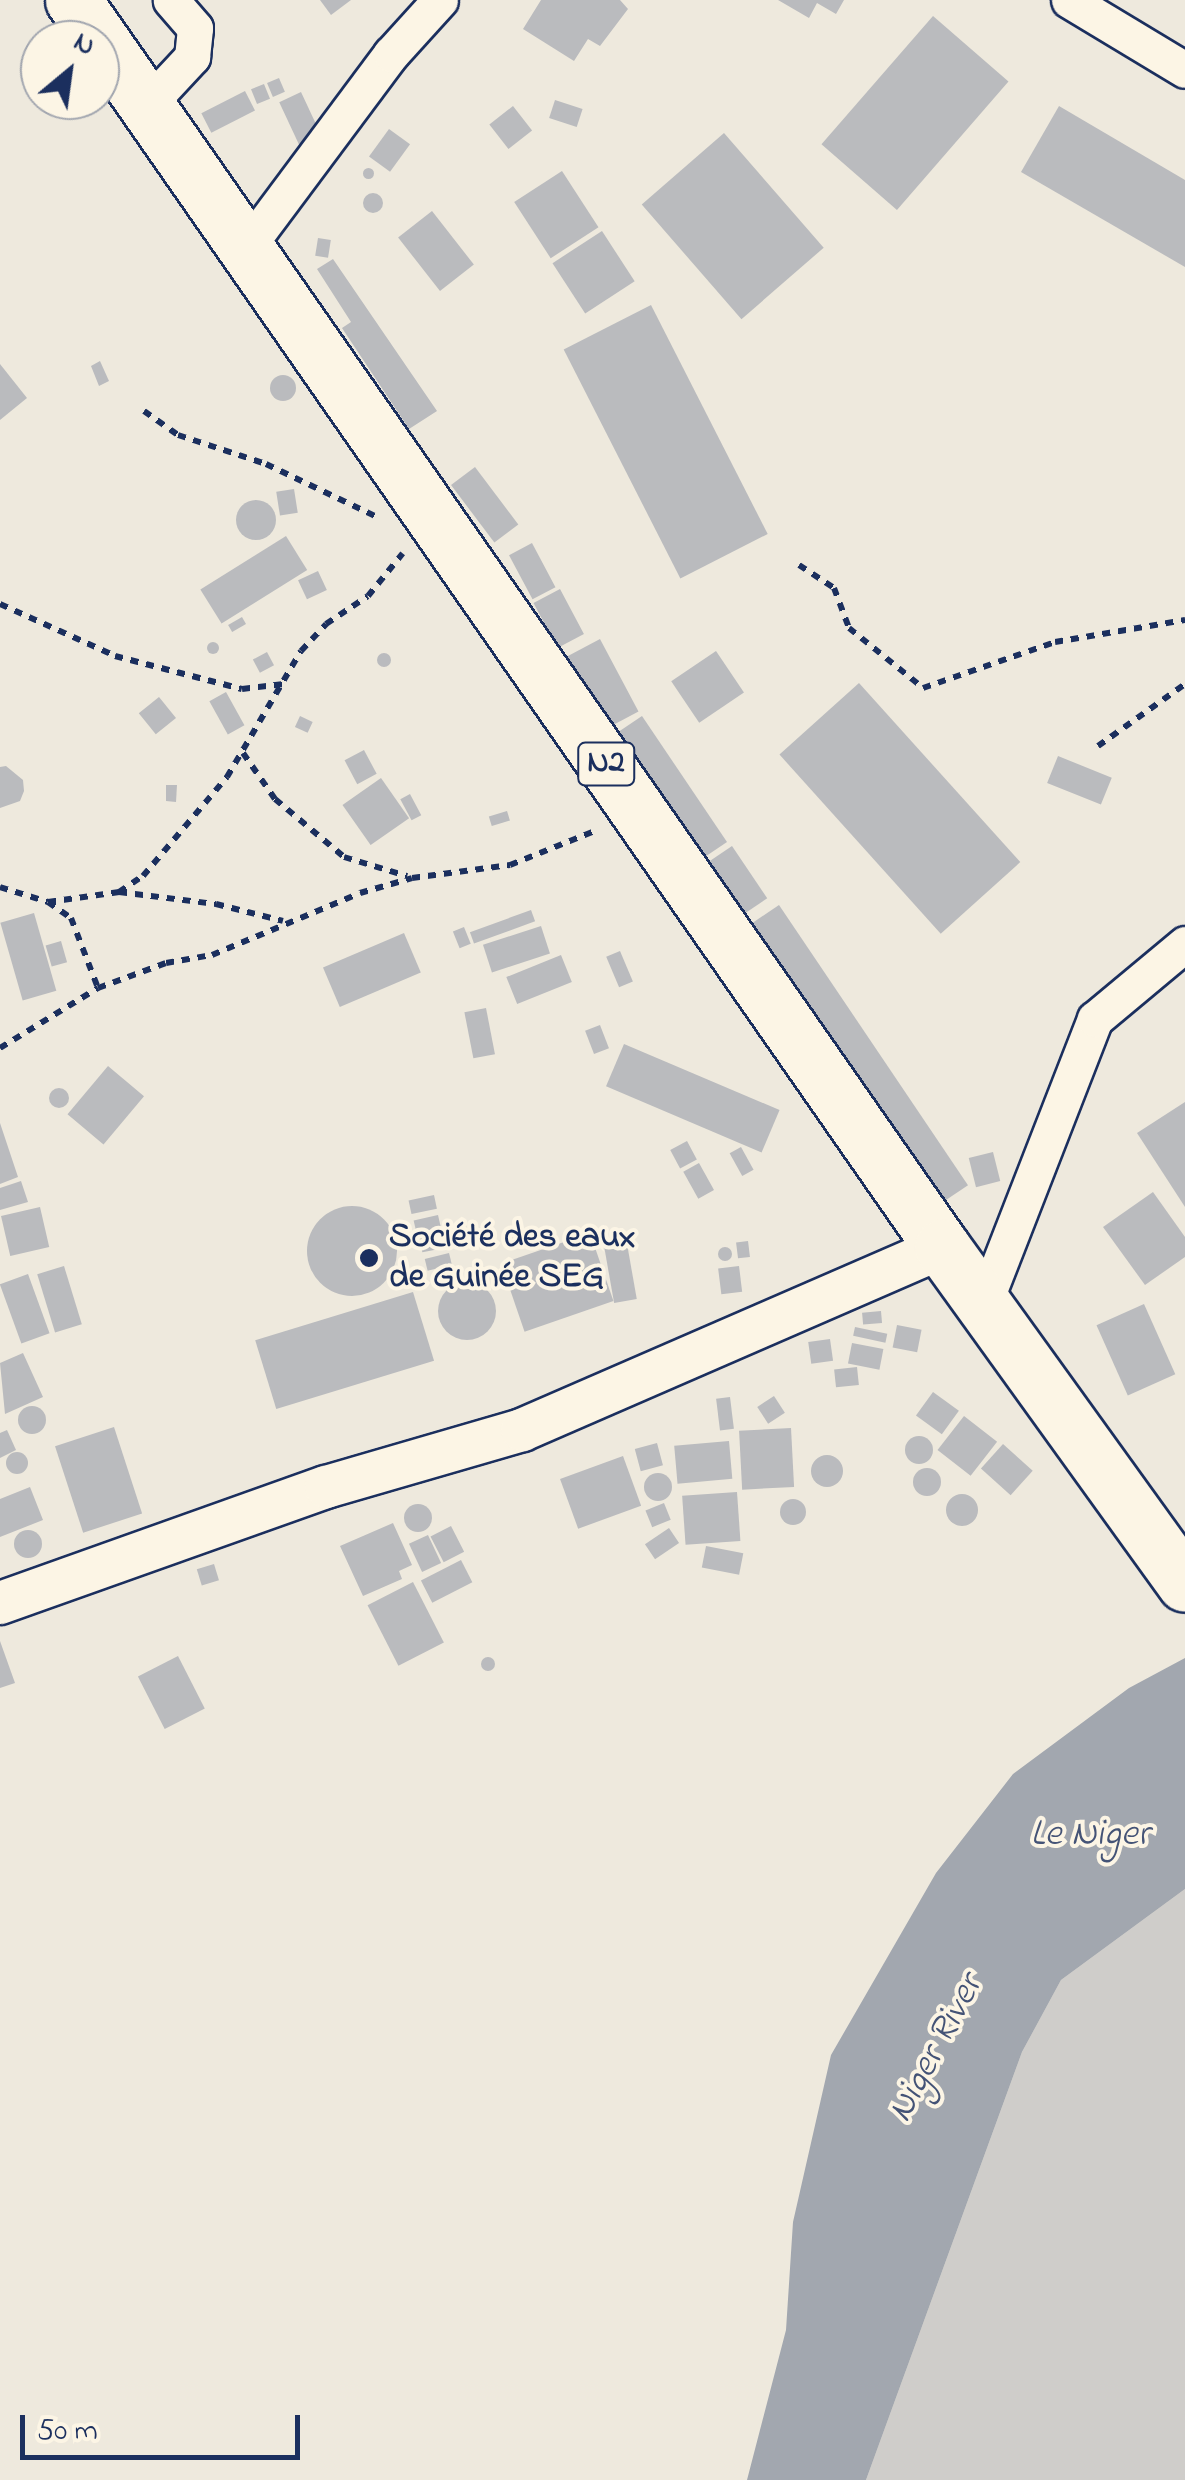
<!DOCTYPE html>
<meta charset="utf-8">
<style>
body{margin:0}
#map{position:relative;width:1185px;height:2480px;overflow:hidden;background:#eee9dd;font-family:"Indie Flower",sans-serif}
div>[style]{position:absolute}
.green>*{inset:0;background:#cfcdca}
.water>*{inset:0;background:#a2a7af}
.building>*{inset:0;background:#babbbe;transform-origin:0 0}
.round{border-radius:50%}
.path>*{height:6px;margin-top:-3px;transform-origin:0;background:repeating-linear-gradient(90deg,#1b2f5e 0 8px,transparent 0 16px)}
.roads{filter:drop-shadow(2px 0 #1b2f5e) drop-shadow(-2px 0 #1b2f5e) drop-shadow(0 2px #1b2f5e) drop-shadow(0 -2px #1b2f5e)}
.minor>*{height:35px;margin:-17.5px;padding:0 17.5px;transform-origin:17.5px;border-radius:17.5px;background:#fcf5e5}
.tertiary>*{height:42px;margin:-21px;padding:0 21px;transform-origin:21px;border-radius:21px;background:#fcf5e5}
.trunk>*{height:55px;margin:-27.5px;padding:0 27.5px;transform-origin:27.5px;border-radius:27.5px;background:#fcf5e5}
.dots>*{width:28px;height:28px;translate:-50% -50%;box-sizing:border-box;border:5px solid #fcf5e5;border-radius:50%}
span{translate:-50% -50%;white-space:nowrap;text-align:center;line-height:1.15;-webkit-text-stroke:8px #fcf5e5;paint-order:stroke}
.shield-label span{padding:2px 8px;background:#fcf5e5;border:2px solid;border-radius:8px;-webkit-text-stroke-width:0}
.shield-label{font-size:32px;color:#1b2f5e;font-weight:700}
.poi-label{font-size:35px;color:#1b2f5e;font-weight:700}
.left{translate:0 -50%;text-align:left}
.water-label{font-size:38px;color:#445376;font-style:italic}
.north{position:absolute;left:20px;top:20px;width:100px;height:100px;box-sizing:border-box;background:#fcf5e5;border:2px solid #a2a6af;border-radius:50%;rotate:29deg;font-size:28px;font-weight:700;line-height:40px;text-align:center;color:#1b2f5e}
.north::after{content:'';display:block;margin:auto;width:35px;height:45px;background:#1b2f5e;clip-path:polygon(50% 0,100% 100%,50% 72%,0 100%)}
.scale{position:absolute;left:20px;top:2415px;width:280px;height:45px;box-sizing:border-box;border:5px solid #1b2f5e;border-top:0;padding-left:12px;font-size:30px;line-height:35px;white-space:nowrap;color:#1b2f5e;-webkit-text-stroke:8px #fcf5e5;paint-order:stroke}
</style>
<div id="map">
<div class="green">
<i style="clip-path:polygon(1185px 1889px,1185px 2480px,866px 2480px,1022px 2052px,1061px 1980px)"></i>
</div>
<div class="water">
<i style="clip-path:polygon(1185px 1658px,1185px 1889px,1061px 1980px,1022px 2052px,866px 2480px,747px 2480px,786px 2330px,793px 2222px,831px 2055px,936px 1873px,1013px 1774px,1129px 1688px)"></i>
</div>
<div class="building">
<i style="clip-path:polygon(320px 0,351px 0,331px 15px)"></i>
<i style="clip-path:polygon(541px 0,620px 0,628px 9px,600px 46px,588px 39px,574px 61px,523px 29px)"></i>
<i style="clip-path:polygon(778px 0,844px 0,836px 14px,817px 3px,809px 18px)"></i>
<i style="left:933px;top:16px;width:100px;height:170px;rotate:41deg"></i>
<i style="left:279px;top:78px;width:15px;height:13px;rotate:67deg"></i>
<i style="left:264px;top:84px;width:16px;height:14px;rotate:68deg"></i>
<i style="left:245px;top:91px;width:22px;height:49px;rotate:63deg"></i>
<i style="left:301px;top:92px;width:50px;height:24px;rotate:65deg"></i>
<i style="left:555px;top:100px;width:29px;height:19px;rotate:18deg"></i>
<i style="left:513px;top:106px;width:31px;height:30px;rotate:52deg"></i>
<i style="clip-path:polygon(1059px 106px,1185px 180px,1185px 267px,1021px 172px)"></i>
<i style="left:389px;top:129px;width:26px;height:34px;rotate:36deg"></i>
<i style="left:724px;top:133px;width:152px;height:109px;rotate:49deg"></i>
<i class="round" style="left:362.5px;top:167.5px;width:11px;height:11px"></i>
<i style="left:562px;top:171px;width:67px;height:57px;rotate:57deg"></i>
<i class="round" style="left:363px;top:193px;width:20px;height:20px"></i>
<i style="left:432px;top:211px;width:68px;height:43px;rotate:52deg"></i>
<i style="left:602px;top:231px;width:60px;height:59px;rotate:57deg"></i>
<i style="left:318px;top:238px;width:13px;height:18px;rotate:9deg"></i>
<i style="clip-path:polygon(333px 259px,437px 411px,409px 429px,342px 328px,351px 322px,317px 269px)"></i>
<i style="left:651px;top:305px;width:257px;height:98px;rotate:63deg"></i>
<i style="clip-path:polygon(100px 361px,109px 381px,99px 386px,91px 366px)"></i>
<i style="clip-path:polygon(0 364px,27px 398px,0 420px)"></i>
<i class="round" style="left:270px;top:375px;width:26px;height:26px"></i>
<i style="left:475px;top:467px;width:72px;height:30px;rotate:53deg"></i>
<i style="left:294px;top:489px;width:24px;height:18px;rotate:81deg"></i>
<i class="round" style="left:236px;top:500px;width:40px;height:40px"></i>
<i style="left:286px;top:536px;width:40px;height:101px;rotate:58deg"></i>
<i style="left:532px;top:543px;width:50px;height:26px;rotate:62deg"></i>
<i style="left:318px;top:571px;width:21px;height:22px;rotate:65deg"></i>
<i style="left:560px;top:589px;width:51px;height:30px;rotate:62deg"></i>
<i style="left:242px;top:617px;width:8px;height:16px;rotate:60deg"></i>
<i style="left:600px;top:639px;width:82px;height:40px;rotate:62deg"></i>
<i class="round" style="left:207px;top:642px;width:12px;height:12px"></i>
<i style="left:716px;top:651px;width:50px;height:54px;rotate:56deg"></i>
<i style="left:267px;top:652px;width:15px;height:16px;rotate:62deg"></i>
<i class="round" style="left:377px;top:653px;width:14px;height:14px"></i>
<i style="left:859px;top:683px;width:241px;height:107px;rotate:48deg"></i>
<i style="left:226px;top:692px;width:38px;height:19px;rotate:61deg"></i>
<i style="left:159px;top:697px;width:27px;height:26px;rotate:51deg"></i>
<i style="left:300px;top:716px;width:14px;height:12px;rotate:25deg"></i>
<i style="left:642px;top:716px;width:152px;height:30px;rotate:56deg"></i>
<i style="left:364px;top:750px;width:27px;height:22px;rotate:62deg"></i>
<i style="left:1058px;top:756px;width:58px;height:29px;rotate:22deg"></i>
<i style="clip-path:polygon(6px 766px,23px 780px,24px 791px,20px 801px,0 808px,0 767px)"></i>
<i style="left:381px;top:778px;width:49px;height:47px;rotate:55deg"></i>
<i style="clip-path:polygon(166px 785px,177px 785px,176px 802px,166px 801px)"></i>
<i style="left:410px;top:794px;width:24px;height:11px;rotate:62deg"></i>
<i style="left:507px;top:811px;width:10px;height:19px;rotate:73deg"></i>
<i style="left:732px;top:846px;width:63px;height:29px;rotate:56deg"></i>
<i style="left:779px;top:905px;width:338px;height:36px;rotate:56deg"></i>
<i style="left:531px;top:910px;width:12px;height:65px;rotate:70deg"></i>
<i style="left:34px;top:913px;width:81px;height:35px;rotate:74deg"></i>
<i style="left:541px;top:926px;width:29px;height:61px;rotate:72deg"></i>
<i style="left:464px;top:927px;width:18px;height:12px;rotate:68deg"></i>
<i style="left:404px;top:933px;width:43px;height:88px;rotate:67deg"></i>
<i style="left:61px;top:941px;width:22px;height:16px;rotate:74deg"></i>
<i style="left:620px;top:951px;width:33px;height:15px;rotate:67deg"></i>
<i style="left:561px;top:955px;width:29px;height:59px;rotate:68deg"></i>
<i style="left:486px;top:1008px;width:47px;height:22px;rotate:79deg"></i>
<i style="left:600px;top:1025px;width:25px;height:16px;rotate:69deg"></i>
<i style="left:624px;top:1044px;width:169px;height:46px;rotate:23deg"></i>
<i style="left:108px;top:1066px;width:47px;height:63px;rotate:40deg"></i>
<i class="round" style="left:49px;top:1088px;width:20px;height:20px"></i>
<i style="clip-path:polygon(1185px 1102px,1185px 1207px,1137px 1133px)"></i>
<i style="clip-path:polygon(0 1123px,18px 1177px,0 1184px)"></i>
<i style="left:687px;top:1141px;width:21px;height:19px;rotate:62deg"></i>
<i style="left:741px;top:1147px;width:26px;height:13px;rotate:61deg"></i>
<i style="left:993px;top:1152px;width:30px;height:25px;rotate:76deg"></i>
<i style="left:699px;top:1163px;width:31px;height:18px;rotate:61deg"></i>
<i style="clip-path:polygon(21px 1181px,28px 1202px,0 1210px,0 1188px)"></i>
<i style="clip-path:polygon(1153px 1192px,1185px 1237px,1185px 1257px,1145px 1285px,1103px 1227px)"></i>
<i style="left:434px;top:1195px;width:14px;height:26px;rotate:78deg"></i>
<i class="round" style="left:307px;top:1206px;width:90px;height:90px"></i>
<i style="left:40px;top:1207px;width:41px;height:40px;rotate:77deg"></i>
<i style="left:438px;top:1215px;width:13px;height:25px;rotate:77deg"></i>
<i style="left:443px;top:1233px;width:15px;height:24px;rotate:79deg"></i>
<i style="left:590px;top:1233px;width:72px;height:94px;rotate:71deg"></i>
<i style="left:626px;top:1238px;width:62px;height:23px;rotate:80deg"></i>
<i style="left:748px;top:1241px;width:16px;height:12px;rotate:83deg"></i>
<i class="round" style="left:718px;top:1247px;width:14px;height:14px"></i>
<i style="left:449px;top:1253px;width:12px;height:25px;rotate:76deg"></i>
<i style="left:64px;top:1266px;width:61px;height:28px;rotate:73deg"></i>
<i style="left:739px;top:1266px;width:26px;height:21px;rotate:83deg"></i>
<i style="left:28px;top:1274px;width:63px;height:30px;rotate:70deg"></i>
<i class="round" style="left:438px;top:1282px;width:58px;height:58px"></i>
<i style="left:413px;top:1292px;width:72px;height:165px;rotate:73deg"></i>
<i style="left:1144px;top:1304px;width:77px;height:52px;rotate:66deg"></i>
<i style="left:881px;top:1311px;width:12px;height:19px;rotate:85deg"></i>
<i style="left:897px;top:1325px;width:25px;height:23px;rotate:11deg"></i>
<i style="left:855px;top:1327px;width:33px;height:9px;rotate:12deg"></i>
<i style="left:830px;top:1339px;width:22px;height:22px;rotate:82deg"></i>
<i style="left:852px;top:1343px;width:32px;height:21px;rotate:11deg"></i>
<i style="clip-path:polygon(23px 1353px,43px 1397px,5px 1414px,0 1363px)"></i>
<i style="left:857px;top:1367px;width:18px;height:23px;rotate:84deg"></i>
<i style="left:933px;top:1392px;width:32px;height:29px;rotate:36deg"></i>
<i style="left:774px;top:1396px;width:20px;height:20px;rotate:57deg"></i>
<i style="left:730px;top:1397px;width:32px;height:14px;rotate:83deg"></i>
<i class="round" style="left:18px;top:1406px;width:28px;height:28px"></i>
<i style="left:964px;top:1416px;width:42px;height:43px;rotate:38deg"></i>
<i style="left:114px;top:1427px;width:91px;height:62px;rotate:72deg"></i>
<i style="left:791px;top:1428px;width:59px;height:52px;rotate:87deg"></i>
<i style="clip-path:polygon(7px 1430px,16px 1450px,0 1458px,0 1433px)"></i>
<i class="round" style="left:905px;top:1436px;width:28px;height:28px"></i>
<i style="left:729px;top:1441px;width:38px;height:55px;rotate:85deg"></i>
<i style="left:657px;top:1443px;width:23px;height:23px;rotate:75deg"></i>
<i style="left:1003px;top:1444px;width:40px;height:33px;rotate:42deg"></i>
<i class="round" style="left:6px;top:1452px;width:22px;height:22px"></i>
<i class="round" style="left:811px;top:1455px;width:32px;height:32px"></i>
<i style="left:623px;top:1456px;width:53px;height:67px;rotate:70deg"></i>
<i class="round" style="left:913px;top:1468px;width:28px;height:28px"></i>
<i class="round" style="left:644px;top:1473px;width:28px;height:28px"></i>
<i style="clip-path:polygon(30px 1487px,43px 1520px,0 1537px,0 1499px)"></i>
<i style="left:737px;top:1492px;width:49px;height:55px;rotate:86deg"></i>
<i class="round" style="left:946px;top:1494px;width:32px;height:32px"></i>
<i class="round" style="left:780px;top:1499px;width:26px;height:26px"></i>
<i style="left:664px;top:1503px;width:18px;height:20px;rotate:68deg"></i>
<i class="round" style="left:404px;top:1504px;width:28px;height:28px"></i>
<i style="clip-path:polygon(393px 1523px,412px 1565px,399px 1571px,402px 1579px,363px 1596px,340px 1546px)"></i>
<i style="left:451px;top:1526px;width:29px;height:23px;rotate:63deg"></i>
<i style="left:669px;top:1528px;width:18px;height:29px;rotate:56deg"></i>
<i class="round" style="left:14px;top:1530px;width:28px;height:28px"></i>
<i style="left:428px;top:1535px;width:31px;height:21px;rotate:65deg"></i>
<i style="left:706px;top:1546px;width:38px;height:22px;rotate:11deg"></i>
<i style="left:461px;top:1560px;width:25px;height:45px;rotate:63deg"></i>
<i style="left:214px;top:1564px;width:17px;height:18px;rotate:73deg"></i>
<i style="left:413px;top:1582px;width:68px;height:51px;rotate:63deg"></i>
<i style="clip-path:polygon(0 1641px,15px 1683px,0 1688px)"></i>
<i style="left:178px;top:1656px;width:59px;height:45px;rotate:63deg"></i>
<i class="round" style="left:481px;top:1657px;width:14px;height:14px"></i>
</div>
<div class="path">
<i style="left:144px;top:411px;width:42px;rotate:35.2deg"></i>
<i style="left:178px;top:435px;width:93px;rotate:18.2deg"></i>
<i style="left:266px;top:464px;width:121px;rotate:25.5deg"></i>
<i style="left:799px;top:565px;width:42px;rotate:33.3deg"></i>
<i style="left:834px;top:588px;width:43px;rotate:69.4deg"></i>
<i style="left:849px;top:628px;width:95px;rotate:39deg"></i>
<i style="left:923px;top:688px;width:140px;rotate:-19.2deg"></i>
<i style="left:1055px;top:642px;width:132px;rotate:-9.6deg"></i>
<i style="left:0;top:604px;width:126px;rotate:24.3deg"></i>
<i style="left:115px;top:656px;width:131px;rotate:14.6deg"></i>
<i style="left:242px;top:689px;width:42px;rotate:-6.8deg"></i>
<i style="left:1098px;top:746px;width:107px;rotate:-35.5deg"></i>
<i style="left:243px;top:753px;width:56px;rotate:55.2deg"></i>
<i style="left:275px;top:799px;width:90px;rotate:40deg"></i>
<i style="left:344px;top:857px;width:66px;rotate:16.8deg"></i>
<i style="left:0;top:887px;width:50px;rotate:17.4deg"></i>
<i style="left:48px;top:902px;width:28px;rotate:35deg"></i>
<i style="left:71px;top:918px;width:75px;rotate:68.9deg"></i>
<i style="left:119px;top:892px;width:29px;rotate:-34deg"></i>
<i style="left:143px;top:876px;width:130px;rotate:-49.7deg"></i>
<i style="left:227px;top:777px;width:146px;rotate:-59.6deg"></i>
<i style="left:301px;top:651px;width:37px;rotate:-47deg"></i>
<i style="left:326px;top:624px;width:50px;rotate:-33.7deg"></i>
<i style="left:368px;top:596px;width:55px;rotate:-50.9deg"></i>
<i style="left:48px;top:902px;width:72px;rotate:-8deg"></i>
<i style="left:119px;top:892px;width:98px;rotate:7.1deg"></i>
<i style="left:216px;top:904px;width:69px;rotate:14.2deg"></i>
<i style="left:0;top:1048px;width:115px;rotate:-31.5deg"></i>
<i style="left:98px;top:988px;width:72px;rotate:-20.2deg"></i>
<i style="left:166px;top:963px;width:47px;rotate:-9.9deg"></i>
<i style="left:212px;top:955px;width:160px;rotate:-22.7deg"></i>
<i style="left:360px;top:893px;width:54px;rotate:-16.1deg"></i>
<i style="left:412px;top:878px;width:99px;rotate:-7.6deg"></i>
<i style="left:510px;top:865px;width:94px;rotate:-21.9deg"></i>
</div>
<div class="roads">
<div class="minor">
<i style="left:1069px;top:0;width:135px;rotate:31.1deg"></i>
<i style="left:150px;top:102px;width:62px;rotate:-47deg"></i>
<i style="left:192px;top:57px;width:29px;rotate:-84deg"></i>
<i style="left:195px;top:28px;width:37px;rotate:-131deg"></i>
<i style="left:247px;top:247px;width:241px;rotate:-53.3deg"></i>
<i style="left:391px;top:54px;width:73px;rotate:-47.8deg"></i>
<i style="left:983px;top:1306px;width:308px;rotate:-68.7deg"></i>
<i style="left:1095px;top:1019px;width:117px;rotate:-39.8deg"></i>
</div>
<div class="tertiary">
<i style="left:0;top:1603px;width:346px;rotate:-19.6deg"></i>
<i style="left:326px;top:1487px;width:204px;rotate:-16.2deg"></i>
<i style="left:522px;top:1430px;width:458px;rotate:-23.5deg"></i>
</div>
<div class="trunk">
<i style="left:73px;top:0;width:1520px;rotate:55.13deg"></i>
<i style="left:942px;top:1247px;width:415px;rotate:54.2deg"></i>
</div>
</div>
<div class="dots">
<i style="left:369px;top:1258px;background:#1b2f5e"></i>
</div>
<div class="shield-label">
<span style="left:606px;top:764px">N2</span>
</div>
<div class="poi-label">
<span class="left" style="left:389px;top:1258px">Société des eaux<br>de Guinée SEG</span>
</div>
<div class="water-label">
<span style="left:1090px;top:1836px">Le Niger</span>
<span style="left:937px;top:2049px;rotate:-62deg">Niger River</span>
</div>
<div class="north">N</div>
<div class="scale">50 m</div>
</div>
